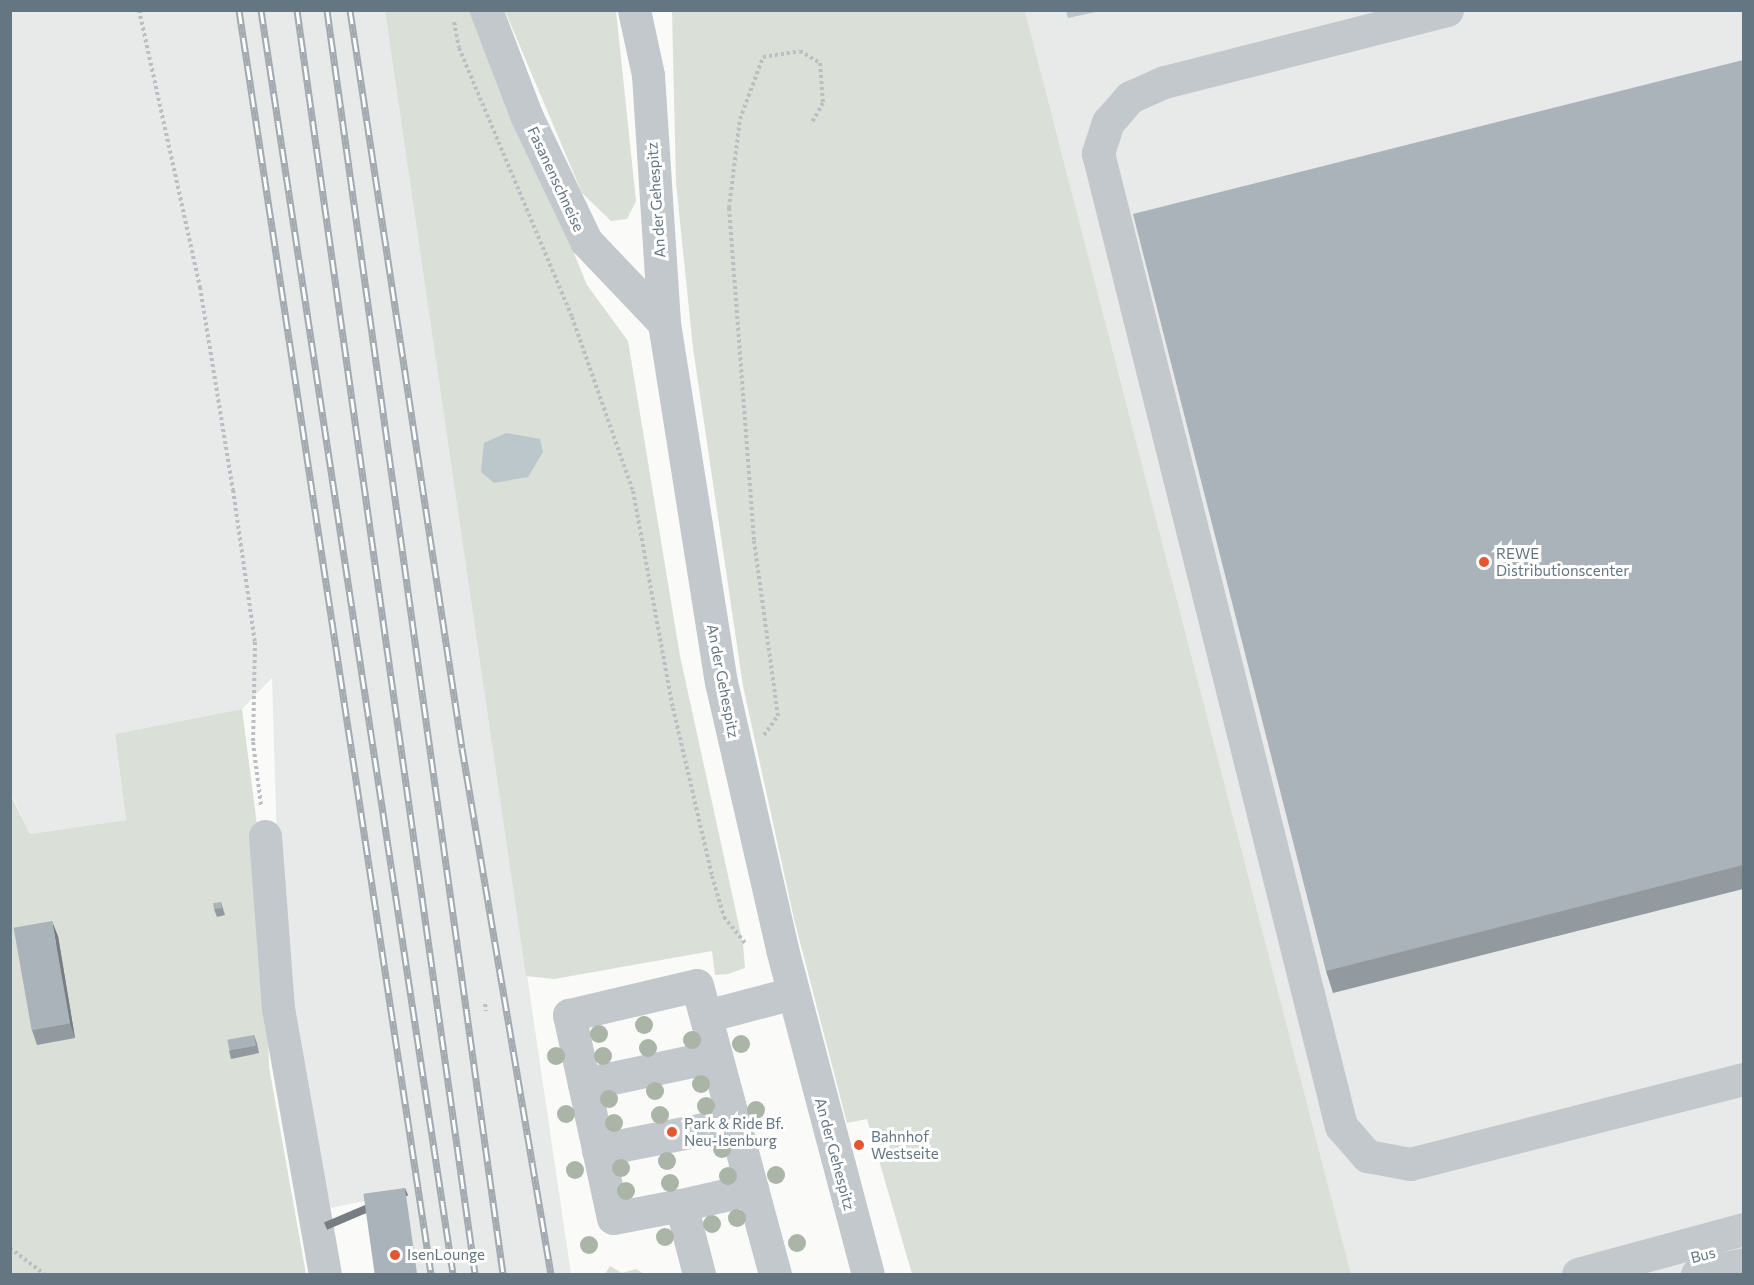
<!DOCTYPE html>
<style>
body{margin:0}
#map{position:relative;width:1754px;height:1285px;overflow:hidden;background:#fafaf8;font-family:Commissioner,sans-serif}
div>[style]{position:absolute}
.built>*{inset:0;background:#e8e9e9}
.green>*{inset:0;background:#dadfd7}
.water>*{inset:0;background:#bbc7cb}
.path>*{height:4px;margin-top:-2px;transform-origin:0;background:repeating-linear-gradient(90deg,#bbbfc2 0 3px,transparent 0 6px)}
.minor>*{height:33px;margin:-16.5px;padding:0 16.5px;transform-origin:16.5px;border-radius:16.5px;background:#c3c8cc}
.rail>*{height:7px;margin-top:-3.5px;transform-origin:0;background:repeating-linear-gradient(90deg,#fff 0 14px,#a2aab0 0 28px);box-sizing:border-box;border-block:2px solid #a2aab0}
.trees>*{width:18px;height:18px;margin:-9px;border-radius:50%;background:#aab4a7}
.wall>*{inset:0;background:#929a9f}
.shaded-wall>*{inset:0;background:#777d82;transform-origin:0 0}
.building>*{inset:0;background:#aab3b9;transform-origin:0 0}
.dots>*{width:16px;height:16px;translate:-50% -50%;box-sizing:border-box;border:3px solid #fff;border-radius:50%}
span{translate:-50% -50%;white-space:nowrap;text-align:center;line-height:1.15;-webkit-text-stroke:6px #fff;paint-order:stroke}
.street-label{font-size:15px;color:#657683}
.poi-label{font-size:15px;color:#657683}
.left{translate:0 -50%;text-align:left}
.frame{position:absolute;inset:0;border:12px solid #657683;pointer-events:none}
</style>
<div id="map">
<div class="built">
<i style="clip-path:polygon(11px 11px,385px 11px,571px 1274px,411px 1274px,398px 1194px,331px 1208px,304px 1100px,277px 845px,272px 678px,242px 709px,115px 734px,126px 820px,30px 834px,11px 794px)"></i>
<i style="clip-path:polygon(1025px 11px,1743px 11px,1743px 1274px,1351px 1274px)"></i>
</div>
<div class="green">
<i style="clip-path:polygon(385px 11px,475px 11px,587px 285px,628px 341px,680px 656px,743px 944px,745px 968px,728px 974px,715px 975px,712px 951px,554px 979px,526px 976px)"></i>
<i style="clip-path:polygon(505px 11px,616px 11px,636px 201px,627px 219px,611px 221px,582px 193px)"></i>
<i style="clip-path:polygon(672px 11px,1025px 11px,1351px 1274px,912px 1274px,867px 1119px,847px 1123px,794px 919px,743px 686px,693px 348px,676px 183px)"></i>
<i style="clip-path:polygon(242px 709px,264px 879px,269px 1067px,306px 1274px,11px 1274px,10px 794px,30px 834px,126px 820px,115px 734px)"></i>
<i style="clip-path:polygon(610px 1266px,622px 1273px,636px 1269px,644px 1274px,605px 1274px)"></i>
</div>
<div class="water">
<i style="clip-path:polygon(1066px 10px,1100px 10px,1100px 11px,1068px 18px)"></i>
<i style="clip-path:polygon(506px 433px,540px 439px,543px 452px,528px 477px,494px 483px,481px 472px,484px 443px)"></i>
</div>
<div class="path">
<i style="left:139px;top:10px;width:284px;rotate:77.6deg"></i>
<i style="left:200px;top:287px;width:206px;rotate:80.8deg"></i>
<i style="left:233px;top:490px;width:154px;rotate:81.8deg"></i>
<i style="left:255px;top:642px;width:100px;rotate:91.1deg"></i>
<i style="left:253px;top:742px;width:64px;rotate:82.8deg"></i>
<i style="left:454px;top:22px;width:26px;rotate:79deg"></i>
<i style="left:459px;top:48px;width:292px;rotate:67.2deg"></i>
<i style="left:572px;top:317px;width:184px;rotate:70.7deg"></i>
<i style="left:633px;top:491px;width:221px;rotate:79.6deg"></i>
<i style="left:673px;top:708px;width:172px;rotate:76.9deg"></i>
<i style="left:712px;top:876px;width:43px;rotate:73.7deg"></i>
<i style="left:724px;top:917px;width:35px;rotate:51deg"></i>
<i style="left:764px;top:735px;width:24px;rotate:-54deg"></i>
<i style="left:778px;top:716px;width:178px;rotate:-97.8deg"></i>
<i style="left:754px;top:540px;width:333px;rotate:-94.3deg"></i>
<i style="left:729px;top:208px;width:90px;rotate:-83deg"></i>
<i style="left:740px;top:119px;width:66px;rotate:-69.6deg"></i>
<i style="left:763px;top:57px;width:37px;rotate:-9deg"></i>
<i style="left:800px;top:51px;width:23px;rotate:31deg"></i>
<i style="left:820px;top:63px;width:40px;rotate:85.7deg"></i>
<i style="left:823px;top:103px;width:24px;rotate:120deg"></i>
<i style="left:485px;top:1004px;width:7px;rotate:82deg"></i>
<i style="left:10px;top:1248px;width:43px;rotate:37.4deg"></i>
</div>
<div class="minor">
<i style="left:486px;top:10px;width:112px;rotate:69.1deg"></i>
<i style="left:526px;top:115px;width:140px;rotate:64.5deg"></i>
<i style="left:586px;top:241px;width:113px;rotate:46.4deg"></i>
<i style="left:634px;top:10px;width:66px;rotate:77.8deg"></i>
<i style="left:648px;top:75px;width:249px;rotate:86.3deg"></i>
<i style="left:664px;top:323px;width:363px;rotate:81deg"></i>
<i style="left:721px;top:682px;width:274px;rotate:77.1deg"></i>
<i style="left:782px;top:949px;width:336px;rotate:75.2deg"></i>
<i style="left:1447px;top:10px;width:292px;rotate:165.7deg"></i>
<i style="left:1164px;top:82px;width:37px;rotate:156deg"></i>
<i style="left:1130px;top:97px;width:33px;rotate:131deg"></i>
<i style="left:1108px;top:122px;width:33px;rotate:108deg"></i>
<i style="left:1098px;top:153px;width:1003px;rotate:75.98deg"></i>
<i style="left:1341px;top:1126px;width:40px;rotate:49deg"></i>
<i style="left:1367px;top:1156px;width:44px;rotate:10.5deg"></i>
<i style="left:1410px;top:1164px;width:345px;rotate:-14.3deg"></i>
<i style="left:265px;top:836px;width:172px;rotate:85.7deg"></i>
<i style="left:278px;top:1008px;width:270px;rotate:80deg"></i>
<i style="left:706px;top:1016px;width:90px;rotate:-14.8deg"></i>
<i style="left:584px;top:1084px;width:135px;rotate:-12deg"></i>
<i style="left:598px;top:1150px;width:139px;rotate:-11.2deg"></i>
<i style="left:681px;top:1205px;width:73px;rotate:-12.7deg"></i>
<i style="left:699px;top:1274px;width:71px;rotate:-104.6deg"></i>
<i style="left:681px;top:1205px;width:69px;rotate:169.2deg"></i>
<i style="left:613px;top:1218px;width:208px;rotate:-102.2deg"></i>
<i style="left:569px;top:1015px;width:131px;rotate:-13.2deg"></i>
<i style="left:697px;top:985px;width:299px;rotate:74.9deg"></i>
<i style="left:1578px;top:1274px;width:172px;rotate:-15.2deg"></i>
<i style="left:1697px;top:1274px;width:48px;rotate:-12deg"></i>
</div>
<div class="rail">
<i style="left:239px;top:10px;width:1278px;rotate:81.36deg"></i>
<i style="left:261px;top:10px;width:1278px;rotate:81.36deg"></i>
<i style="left:297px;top:10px;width:1276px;rotate:81.98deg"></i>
<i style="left:327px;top:10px;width:1276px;rotate:82.07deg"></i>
<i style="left:350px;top:10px;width:746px;rotate:81.37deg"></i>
<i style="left:462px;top:748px;width:533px;rotate:80.4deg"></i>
</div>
<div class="trees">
<i style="left:644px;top:1025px"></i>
<i style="left:599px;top:1034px"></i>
<i style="left:692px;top:1040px"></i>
<i style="left:741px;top:1044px"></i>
<i style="left:648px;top:1048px"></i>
<i style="left:556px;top:1056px"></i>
<i style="left:603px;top:1056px"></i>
<i style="left:701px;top:1084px"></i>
<i style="left:655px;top:1091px"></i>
<i style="left:609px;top:1099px"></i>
<i style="left:706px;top:1106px"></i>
<i style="left:756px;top:1110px"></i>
<i style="left:566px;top:1114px"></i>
<i style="left:660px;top:1115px"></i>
<i style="left:614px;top:1123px"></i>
<i style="left:722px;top:1149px"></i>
<i style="left:667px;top:1161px"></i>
<i style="left:621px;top:1168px"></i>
<i style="left:575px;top:1170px"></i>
<i style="left:776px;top:1175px"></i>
<i style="left:728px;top:1176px"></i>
<i style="left:670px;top:1183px"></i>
<i style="left:626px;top:1191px"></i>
<i style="left:737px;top:1218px"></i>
<i style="left:712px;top:1224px"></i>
<i style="left:665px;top:1237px"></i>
<i style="left:797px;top:1243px"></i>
<i style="left:589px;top:1245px"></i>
</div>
<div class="wall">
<i style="clip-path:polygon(1743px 60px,1743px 889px,1333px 993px,1326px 971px)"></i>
<i style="clip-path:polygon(221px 902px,225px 915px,217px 917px,214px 909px)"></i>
<i style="clip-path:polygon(58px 936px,75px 1038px,37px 1045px,32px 1030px)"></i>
<i style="clip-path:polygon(254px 1035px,257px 1043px,259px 1053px,231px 1059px,229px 1051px)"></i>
</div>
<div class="shaded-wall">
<i style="clip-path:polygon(52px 921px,58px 936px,75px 1038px,70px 1023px)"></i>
<i style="left:405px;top:1188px;width:8px;height:88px;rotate:67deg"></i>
</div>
<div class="building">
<i style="clip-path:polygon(1743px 60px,1743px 865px,1326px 971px,1133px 214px)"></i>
<i style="left:221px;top:902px;width:6px;height:8px;rotate:81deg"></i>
<i style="left:52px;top:921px;width:104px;height:39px;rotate:80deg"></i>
<i style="left:254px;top:1035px;width:11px;height:27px;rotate:80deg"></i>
<i style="left:405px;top:1188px;width:88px;height:42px;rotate:82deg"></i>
</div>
<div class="dots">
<i style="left:1484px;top:562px;background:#e4572e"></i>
<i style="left:672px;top:1132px;background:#e4572e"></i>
<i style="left:859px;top:1145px;background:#e4572e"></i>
<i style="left:395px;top:1255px;background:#e4572e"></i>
</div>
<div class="street-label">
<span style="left:556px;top:179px;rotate:65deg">Fasanenschneise</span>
<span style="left:656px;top:200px;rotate:-94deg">An der Gehespitz</span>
<span style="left:723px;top:681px;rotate:79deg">An der Gehespitz</span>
<span style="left:835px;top:1154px;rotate:75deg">An der Gehespitz</span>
<span style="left:1703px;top:1255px;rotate:-14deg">Bus</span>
</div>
<div class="poi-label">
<span class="left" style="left:1496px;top:562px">REWE<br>Distributionscenter</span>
<span class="left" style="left:684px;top:1132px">Park &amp; Ride Bf.<br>Neu-Isenburg</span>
<span class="left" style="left:871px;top:1145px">Bahnhof<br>Westseite</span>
<span class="left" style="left:407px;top:1255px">IsenLounge</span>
</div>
<div class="frame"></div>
</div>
